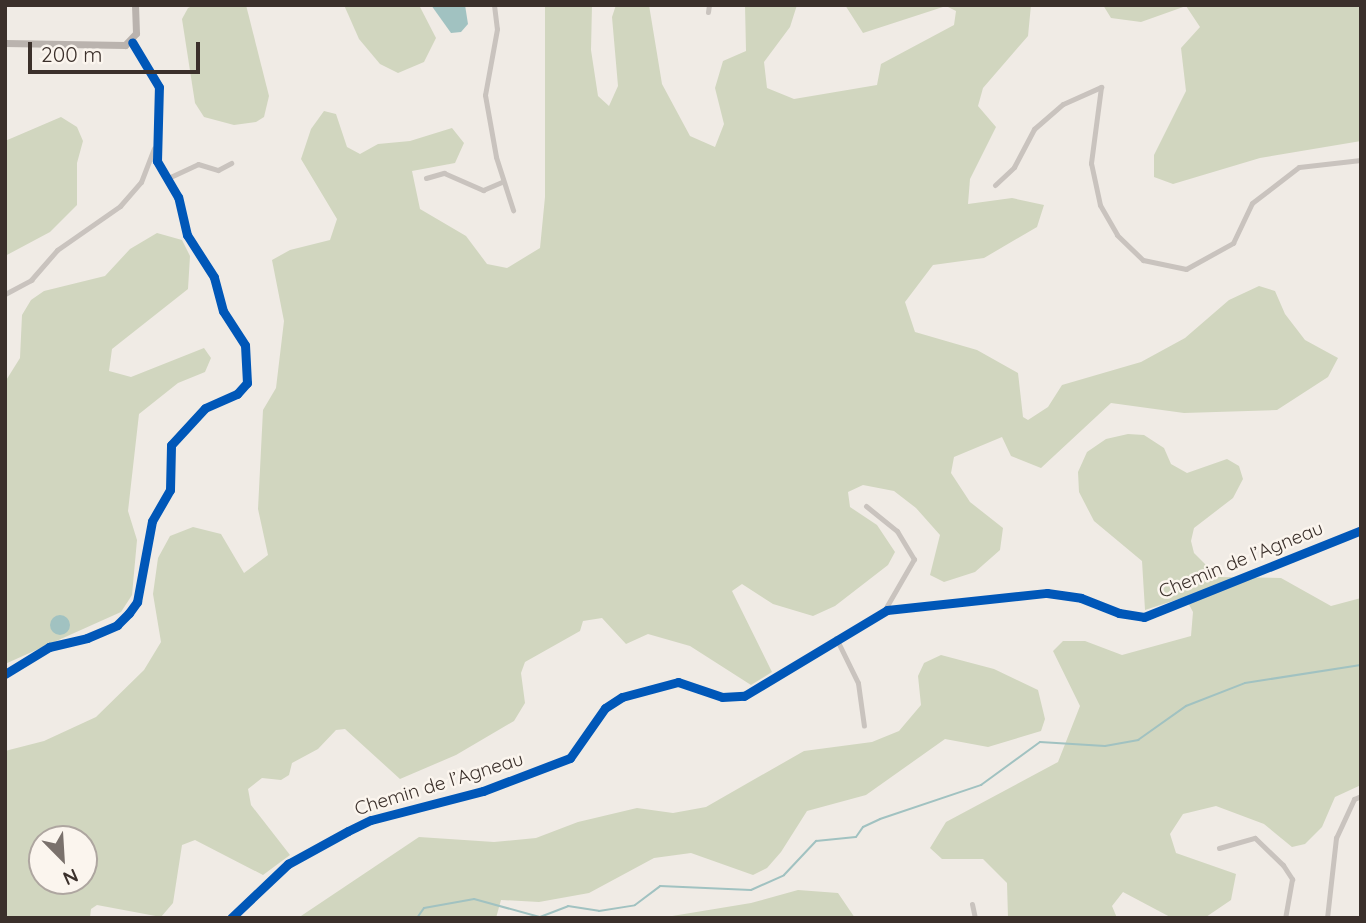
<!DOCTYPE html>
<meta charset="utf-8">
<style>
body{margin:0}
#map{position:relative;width:1366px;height:923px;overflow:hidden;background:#f0ebe5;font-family:Quicksand,sans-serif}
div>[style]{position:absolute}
.green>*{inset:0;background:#d1d6bf}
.water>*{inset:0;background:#a1c2c1}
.round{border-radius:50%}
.stream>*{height:2px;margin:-1px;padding:0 1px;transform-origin:1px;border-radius:1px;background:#a1c2c1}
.street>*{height:5px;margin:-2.5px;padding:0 2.5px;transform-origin:2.5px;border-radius:2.5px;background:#c9c3be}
.secondary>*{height:7px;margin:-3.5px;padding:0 3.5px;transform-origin:3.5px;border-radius:3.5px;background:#bab3ae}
.cycleway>*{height:9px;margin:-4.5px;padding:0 4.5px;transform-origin:4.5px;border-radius:4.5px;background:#0057b8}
span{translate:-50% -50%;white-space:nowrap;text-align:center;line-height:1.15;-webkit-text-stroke:5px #fbf5ee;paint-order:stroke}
.street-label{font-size:19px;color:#3b302b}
.frame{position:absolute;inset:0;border:7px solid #3b302b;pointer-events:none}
.north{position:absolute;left:28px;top:825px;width:70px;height:70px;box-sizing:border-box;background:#fbf5ee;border:2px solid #aea6a0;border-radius:50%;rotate:156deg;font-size:19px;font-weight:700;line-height:28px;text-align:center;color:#3b302b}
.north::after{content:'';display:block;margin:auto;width:24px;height:32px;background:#7a716c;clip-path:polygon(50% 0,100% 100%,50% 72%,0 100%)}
.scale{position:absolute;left:28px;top:42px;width:172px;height:32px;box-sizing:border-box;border:4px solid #3b302b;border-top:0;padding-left:9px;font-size:21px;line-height:24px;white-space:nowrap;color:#3b302b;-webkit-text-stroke:5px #fbf5ee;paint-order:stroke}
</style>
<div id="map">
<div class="green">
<i style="clip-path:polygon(195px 5px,246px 5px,269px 96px,264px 117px,256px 122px,234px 125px,204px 117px,195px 103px,182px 19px,188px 8px)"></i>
<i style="clip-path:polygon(344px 5px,419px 5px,436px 38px,424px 62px,398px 73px,380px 64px,359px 39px)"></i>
<i style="clip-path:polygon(evenodd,545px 5px,592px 5px,591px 50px,598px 96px,609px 106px,618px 86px,612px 17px,616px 5px,649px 5px,662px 84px,690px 136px,715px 147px,724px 124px,715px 88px,723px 61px,746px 51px,745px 5px,797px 5px,790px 27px,764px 62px,767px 88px,794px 99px,877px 85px,881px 64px,954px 25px,956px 11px,946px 6px,863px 33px,845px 5px,1031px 5px,1028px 36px,983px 88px,978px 106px,996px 127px,970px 179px,968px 204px,1012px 198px,1044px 205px,1037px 227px,984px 258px,933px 265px,905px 302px,915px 332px,977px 350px,1018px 373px,1023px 417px,1028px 420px,1048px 407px,1062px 385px,1141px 362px,1185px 338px,1229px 300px,1259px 286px,1275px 291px,1285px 314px,1305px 340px,1338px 358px,1328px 377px,1277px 410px,1184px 413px,1111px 403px,1041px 468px,1011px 456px,1002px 437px,954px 457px,951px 473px,970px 502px,1003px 528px,1000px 550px,975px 572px,944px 582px,930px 575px,940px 535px,916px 508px,894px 491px,863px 485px,848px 492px,850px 507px,877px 525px,895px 552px,888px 565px,835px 606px,813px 616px,773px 604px,742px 584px,732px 591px,772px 672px,751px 685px,690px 646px,648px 634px,626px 644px,602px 618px,583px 621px,580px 631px,525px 662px,521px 673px,525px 703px,514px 721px,456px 755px,400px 779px,345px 729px,336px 730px,318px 749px,292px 763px,289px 775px,281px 780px,262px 778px,248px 789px,251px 805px,290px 855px,263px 875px,195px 840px,182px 845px,173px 903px,161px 917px,97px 905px,91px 909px,90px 918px,5px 918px,5px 751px,44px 741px,96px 717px,144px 670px,161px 642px,153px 594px,158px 558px,170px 536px,193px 527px,221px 534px,244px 573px,268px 555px,258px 509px,263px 410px,276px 388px,284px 321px,272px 260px,290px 250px,330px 240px,337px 219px,301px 159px,311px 129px,324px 111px,336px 114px,347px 147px,360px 154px,378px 144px,410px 141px,452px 128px,464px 143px,455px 163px,412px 171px,420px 209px,466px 236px,487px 264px,507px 268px,540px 248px,545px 197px,545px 5px,42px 839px,84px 839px,84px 881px,42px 881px,42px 839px)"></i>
<i style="clip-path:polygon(1103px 5px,1361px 5px,1361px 141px,1260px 158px,1173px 184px,1154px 177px,1154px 155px,1186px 91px,1181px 48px,1200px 27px,1186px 6px,1141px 22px,1111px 18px)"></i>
<i style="clip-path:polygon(61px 117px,77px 127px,83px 141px,77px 163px,77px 205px,50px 232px,5px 256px,5px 141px)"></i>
<i style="clip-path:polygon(157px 233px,182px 240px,190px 256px,188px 289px,112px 349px,109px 371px,131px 377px,204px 348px,211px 358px,205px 372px,178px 383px,139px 414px,128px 511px,137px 540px,132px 595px,121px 612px,5px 664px,5px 382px,20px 358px,22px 315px,31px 300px,44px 291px,105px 276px,130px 249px)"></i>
<i style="clip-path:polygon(1128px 434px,1144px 435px,1164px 448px,1171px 464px,1187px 473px,1227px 459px,1239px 466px,1243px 479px,1233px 498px,1194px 528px,1191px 541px,1194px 553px,1218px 577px,1281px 578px,1331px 606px,1361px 598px,1361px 785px,1335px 797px,1322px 827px,1305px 844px,1292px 847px,1264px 824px,1216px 806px,1183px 814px,1170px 834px,1176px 853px,1236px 874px,1231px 900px,1206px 917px,1172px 918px,1123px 892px,1112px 906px,1117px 918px,1008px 918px,1007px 883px,983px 859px,942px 859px,930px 848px,946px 822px,1058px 762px,1080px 706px,1053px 651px,1063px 641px,1085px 641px,1122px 655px,1191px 636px,1193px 612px,1185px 597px,1145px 610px,1142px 561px,1094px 521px,1079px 492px,1078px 472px,1087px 452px,1106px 439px)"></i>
<i style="clip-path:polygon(941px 655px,994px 669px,1038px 690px,1045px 719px,1041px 731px,988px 747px,945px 739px,866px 795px,807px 811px,781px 852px,767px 868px,753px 875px,691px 853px,654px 858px,589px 893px,539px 902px,501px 900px,496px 918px,298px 918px,419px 837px,494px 842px,536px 838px,578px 822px,637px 808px,673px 813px,706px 807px,804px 751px,872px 742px,899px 731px,921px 705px,918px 676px,924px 663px)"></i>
<i style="clip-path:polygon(798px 890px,838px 893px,855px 918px,660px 918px,751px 903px)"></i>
</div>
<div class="water">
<i style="clip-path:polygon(431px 5px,465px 5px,468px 24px,461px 32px,451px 33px)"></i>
<i class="round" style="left:50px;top:615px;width:20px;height:20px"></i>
</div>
<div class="stream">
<i style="left:417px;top:918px;width:12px;rotate:-55deg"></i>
<i style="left:424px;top:908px;width:51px;rotate:-10.2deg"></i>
<i style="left:474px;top:899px;width:68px;rotate:15.3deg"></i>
<i style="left:540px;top:917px;width:30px;rotate:-21deg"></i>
<i style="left:568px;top:906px;width:31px;rotate:9deg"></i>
<i style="left:599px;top:911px;width:36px;rotate:-9deg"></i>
<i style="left:635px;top:905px;width:31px;rotate:-37deg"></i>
<i style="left:660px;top:886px;width:91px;rotate:2.5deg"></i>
<i style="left:751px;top:890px;width:36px;rotate:-24deg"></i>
<i style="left:784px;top:875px;width:47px;rotate:-46.7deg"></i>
<i style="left:816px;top:841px;width:40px;rotate:-5.7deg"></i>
<i style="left:856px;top:837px;width:12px;rotate:-55deg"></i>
<i style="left:863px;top:827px;width:19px;rotate:-25deg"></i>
<i style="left:880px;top:819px;width:107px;rotate:-18.6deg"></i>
<i style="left:981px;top:785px;width:73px;rotate:-36.1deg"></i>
<i style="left:1040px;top:742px;width:65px;rotate:3.5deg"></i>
<i style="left:1105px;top:746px;width:34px;rotate:-10deg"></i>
<i style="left:1138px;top:740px;width:59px;rotate:-35.3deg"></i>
<i style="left:1186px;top:706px;width:63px;rotate:-21.3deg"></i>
<i style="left:1245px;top:683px;width:117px;rotate:-8.8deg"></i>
</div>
<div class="street">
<i style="left:494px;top:5px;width:24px;rotate:83deg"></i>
<i style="left:497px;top:29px;width:67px;rotate:100.3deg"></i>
<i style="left:485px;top:95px;width:63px;rotate:79.9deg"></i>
<i style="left:496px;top:157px;width:56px;rotate:72.2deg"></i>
<i style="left:708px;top:12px;width:7px;rotate:-82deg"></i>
<i style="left:426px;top:178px;width:19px;rotate:-16deg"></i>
<i style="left:444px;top:173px;width:43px;rotate:23.6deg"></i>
<i style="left:483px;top:190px;width:21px;rotate:-23deg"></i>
<i style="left:166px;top:179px;width:35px;rotate:-25deg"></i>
<i style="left:198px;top:164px;width:21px;rotate:17deg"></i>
<i style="left:218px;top:170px;width:15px;rotate:-28deg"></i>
<i style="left:995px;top:185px;width:26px;rotate:-43deg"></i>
<i style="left:1014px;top:167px;width:43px;rotate:-62.2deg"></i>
<i style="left:1034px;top:129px;width:38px;rotate:-41deg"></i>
<i style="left:1063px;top:104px;width:42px;rotate:-24.1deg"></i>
<i style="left:1101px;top:87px;width:77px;rotate:97.5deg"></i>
<i style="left:1091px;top:163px;width:43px;rotate:77.9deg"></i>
<i style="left:1100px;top:205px;width:34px;rotate:60deg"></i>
<i style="left:1117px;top:235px;width:36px;rotate:44deg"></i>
<i style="left:1143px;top:260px;width:44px;rotate:11.8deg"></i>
<i style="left:1186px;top:269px;width:54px;rotate:-29deg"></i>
<i style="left:1233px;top:243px;width:44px;rotate:-64.6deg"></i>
<i style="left:1252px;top:203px;width:59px;rotate:-37.5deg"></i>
<i style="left:1299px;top:167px;width:62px;rotate:-6.4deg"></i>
<i style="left:5px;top:294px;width:30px;rotate:-28deg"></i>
<i style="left:31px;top:280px;width:40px;rotate:-49deg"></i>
<i style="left:57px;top:250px;width:77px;rotate:-34.9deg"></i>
<i style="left:120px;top:206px;width:32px;rotate:-49deg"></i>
<i style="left:141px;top:182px;width:36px;rotate:-69deg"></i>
<i style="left:866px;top:506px;width:40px;rotate:39deg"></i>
<i style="left:897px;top:531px;width:33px;rotate:59deg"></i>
<i style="left:914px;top:559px;width:60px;rotate:120deg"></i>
<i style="left:836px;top:638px;width:50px;rotate:63.9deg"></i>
<i style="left:858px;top:683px;width:43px;rotate:82.1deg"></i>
<i style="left:5px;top:674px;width:52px;rotate:-31.5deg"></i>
<i style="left:49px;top:647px;width:39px;rotate:-13deg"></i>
<i style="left:87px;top:638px;width:33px;rotate:-23deg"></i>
<i style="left:117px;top:625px;width:17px;rotate:-45deg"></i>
<i style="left:129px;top:613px;width:14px;rotate:-54deg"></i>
<i style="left:137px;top:602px;width:82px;rotate:-79.5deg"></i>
<i style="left:152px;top:521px;width:36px;rotate:-60deg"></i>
<i style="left:170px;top:490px;width:45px;rotate:-88.7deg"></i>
<i style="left:171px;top:445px;width:50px;rotate:-47.4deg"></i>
<i style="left:205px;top:408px;width:35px;rotate:-24deg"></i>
<i style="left:237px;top:394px;width:15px;rotate:-48deg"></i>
<i style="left:247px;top:383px;width:38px;rotate:-93deg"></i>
<i style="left:245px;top:345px;width:40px;rotate:-122.9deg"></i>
<i style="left:223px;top:311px;width:35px;rotate:-105deg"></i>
<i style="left:214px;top:277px;width:50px;rotate:-122.7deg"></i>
<i style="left:187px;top:235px;width:39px;rotate:-103deg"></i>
<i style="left:178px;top:197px;width:42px;rotate:-120.3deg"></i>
<i style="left:157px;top:161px;width:74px;rotate:-88.5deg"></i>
<i style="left:159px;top:87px;width:52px;rotate:-121deg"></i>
<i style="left:1219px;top:848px;width:37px;rotate:-16deg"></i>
<i style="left:1255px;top:838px;width:39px;rotate:44deg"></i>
<i style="left:1283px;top:865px;width:17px;rotate:57deg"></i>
<i style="left:1292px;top:879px;width:40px;rotate:100deg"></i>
<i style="left:972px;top:904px;width:14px;rotate:78deg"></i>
<i style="left:231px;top:918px;width:79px;rotate:-43.5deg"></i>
<i style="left:288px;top:864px;width:68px;rotate:-28.8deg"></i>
<i style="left:348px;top:831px;width:25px;rotate:-26deg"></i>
<i style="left:371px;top:820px;width:116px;rotate:-14.5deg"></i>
<i style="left:483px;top:791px;width:93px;rotate:-20.8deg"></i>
<i style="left:570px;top:758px;width:61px;rotate:-55deg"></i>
<i style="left:605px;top:708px;width:20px;rotate:-33deg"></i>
<i style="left:622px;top:697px;width:58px;rotate:-15deg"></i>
<i style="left:678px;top:682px;width:46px;rotate:18.8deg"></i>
<i style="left:722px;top:697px;width:22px;rotate:-3deg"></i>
<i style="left:744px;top:696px;width:167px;rotate:-31deg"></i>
<i style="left:887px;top:610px;width:161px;rotate:-6.1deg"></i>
<i style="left:1047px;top:593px;width:34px;rotate:8deg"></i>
<i style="left:1081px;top:598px;width:41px;rotate:21.5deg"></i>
<i style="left:1119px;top:613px;width:25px;rotate:9deg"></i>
<i style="left:1144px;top:617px;width:234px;rotate:-21.8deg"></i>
<i style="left:1327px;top:918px;width:81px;rotate:-83.6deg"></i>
<i style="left:1336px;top:838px;width:43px;rotate:-65.2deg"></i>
<i style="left:1354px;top:799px;width:8px;rotate:-23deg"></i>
</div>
<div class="secondary">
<i style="left:5px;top:43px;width:120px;rotate:1deg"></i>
<i style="left:125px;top:45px;width:16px;rotate:-47deg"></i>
<i style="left:136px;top:33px;width:28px;rotate:-92deg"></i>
</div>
<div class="cycleway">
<i style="left:5px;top:674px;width:52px;rotate:-31.5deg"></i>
<i style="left:49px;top:647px;width:39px;rotate:-13deg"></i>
<i style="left:87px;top:638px;width:33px;rotate:-23deg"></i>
<i style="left:117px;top:625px;width:17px;rotate:-45deg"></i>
<i style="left:129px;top:613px;width:14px;rotate:-54deg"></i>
<i style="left:137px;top:602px;width:82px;rotate:-79.5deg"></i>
<i style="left:152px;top:521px;width:36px;rotate:-60deg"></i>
<i style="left:170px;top:490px;width:45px;rotate:-88.7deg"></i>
<i style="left:171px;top:445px;width:50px;rotate:-47.4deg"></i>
<i style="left:205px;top:408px;width:35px;rotate:-24deg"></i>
<i style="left:237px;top:394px;width:15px;rotate:-48deg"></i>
<i style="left:247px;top:383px;width:38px;rotate:-93deg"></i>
<i style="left:245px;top:345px;width:40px;rotate:-122.9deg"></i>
<i style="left:223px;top:311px;width:35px;rotate:-105deg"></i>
<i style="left:214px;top:277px;width:50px;rotate:-122.7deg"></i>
<i style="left:187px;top:235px;width:39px;rotate:-103deg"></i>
<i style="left:178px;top:197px;width:42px;rotate:-120.3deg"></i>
<i style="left:157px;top:161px;width:74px;rotate:-88.5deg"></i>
<i style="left:159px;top:87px;width:52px;rotate:-121deg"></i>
<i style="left:231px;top:918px;width:79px;rotate:-43.5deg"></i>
<i style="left:288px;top:864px;width:68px;rotate:-28.8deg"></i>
<i style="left:348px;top:831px;width:25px;rotate:-26deg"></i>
<i style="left:371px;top:820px;width:116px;rotate:-14.5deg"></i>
<i style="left:483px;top:791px;width:93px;rotate:-20.8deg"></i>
<i style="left:570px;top:758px;width:61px;rotate:-55deg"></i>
<i style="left:605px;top:708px;width:20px;rotate:-33deg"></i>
<i style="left:622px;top:697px;width:58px;rotate:-15deg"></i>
<i style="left:678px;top:682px;width:46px;rotate:18.8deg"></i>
<i style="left:722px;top:697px;width:22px;rotate:-3deg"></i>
<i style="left:744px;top:696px;width:167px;rotate:-31deg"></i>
<i style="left:887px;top:610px;width:161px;rotate:-6.1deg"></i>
<i style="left:1047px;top:593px;width:34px;rotate:8deg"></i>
<i style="left:1081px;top:598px;width:41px;rotate:21.5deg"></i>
<i style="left:1119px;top:613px;width:25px;rotate:9deg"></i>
<i style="left:1144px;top:617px;width:234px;rotate:-21.8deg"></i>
</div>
<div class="street-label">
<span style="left:1241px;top:560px;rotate:-22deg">Chemin de l’Agneau</span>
<span style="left:439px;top:784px;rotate:-17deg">Chemin de l’Agneau</span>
</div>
<div class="frame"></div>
<div class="north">N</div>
<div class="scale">200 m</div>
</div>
